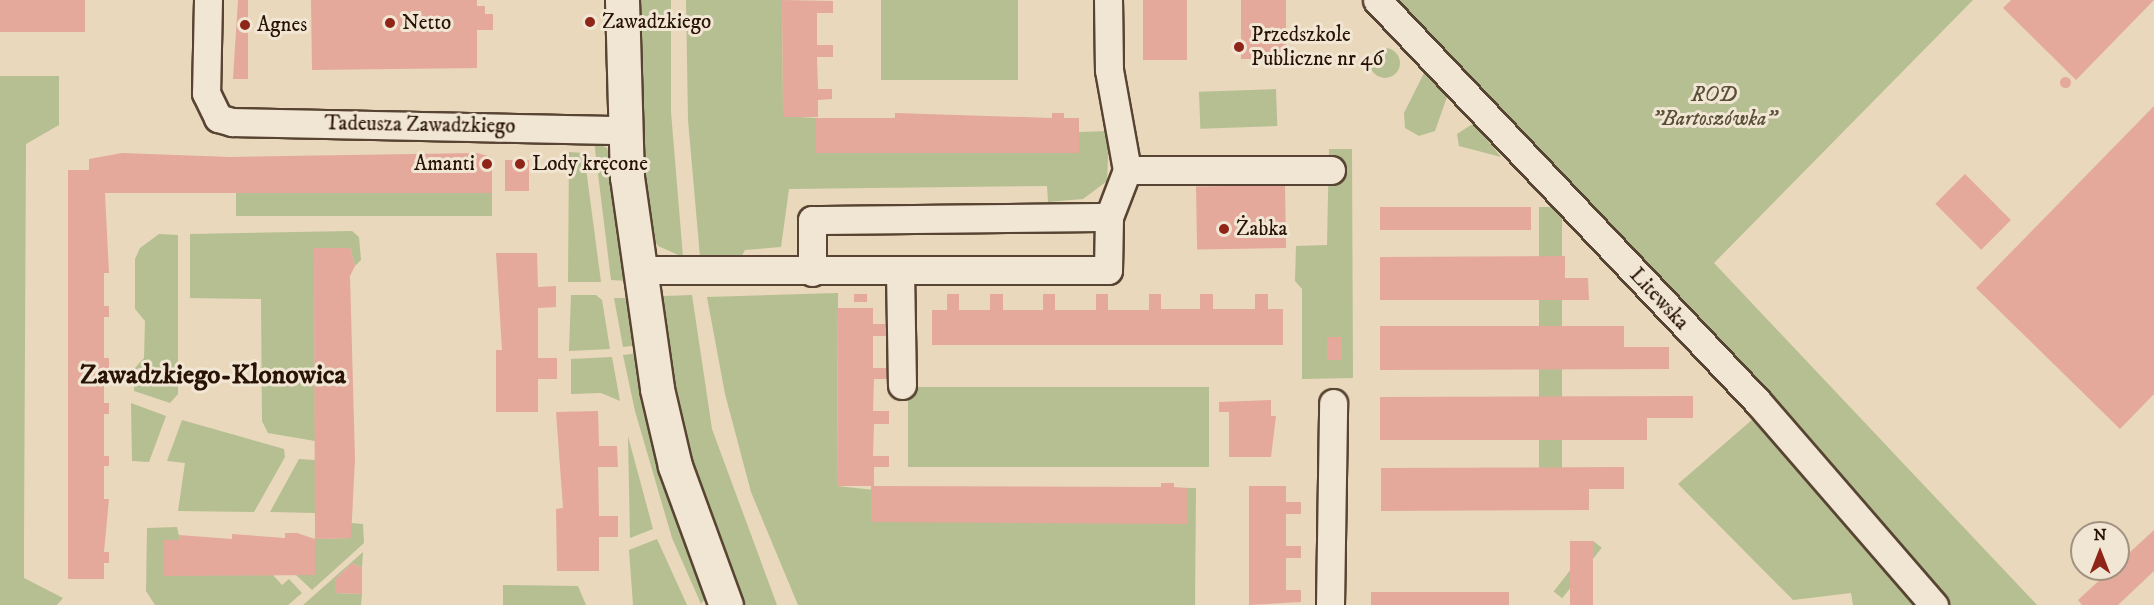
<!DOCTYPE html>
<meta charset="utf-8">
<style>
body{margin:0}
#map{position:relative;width:2154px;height:605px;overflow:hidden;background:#e9d8bb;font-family:"IM FELL DW Pica",serif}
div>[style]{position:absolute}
.green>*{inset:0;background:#b5bf91;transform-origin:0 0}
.round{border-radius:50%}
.building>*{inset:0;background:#e4a99a;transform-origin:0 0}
.roads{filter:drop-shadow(2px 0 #584432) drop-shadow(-2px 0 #584432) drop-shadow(0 2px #584432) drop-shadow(0 -2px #584432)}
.street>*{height:27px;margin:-13.5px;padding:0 13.5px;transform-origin:13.5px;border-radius:13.5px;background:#f1e6d3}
.secondary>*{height:33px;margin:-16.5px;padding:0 16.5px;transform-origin:16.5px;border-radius:16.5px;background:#f1e6d3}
.dots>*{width:16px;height:16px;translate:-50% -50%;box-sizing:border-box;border:3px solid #f1e6d3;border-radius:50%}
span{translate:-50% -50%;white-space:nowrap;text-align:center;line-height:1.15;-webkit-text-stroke:6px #f1e6d3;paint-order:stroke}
.poi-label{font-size:21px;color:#281305}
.left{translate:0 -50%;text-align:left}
.right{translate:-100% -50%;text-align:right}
.park-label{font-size:21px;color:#594f36;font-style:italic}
.street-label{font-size:21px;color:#281305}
.district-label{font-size:27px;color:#281305;font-weight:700}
.north{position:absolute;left:2070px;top:521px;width:60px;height:60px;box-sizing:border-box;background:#f1e6d3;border:2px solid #a19281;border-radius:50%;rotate:0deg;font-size:16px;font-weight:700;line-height:24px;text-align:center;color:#281305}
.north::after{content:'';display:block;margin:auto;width:21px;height:27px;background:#8f2418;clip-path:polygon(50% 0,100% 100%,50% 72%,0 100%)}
</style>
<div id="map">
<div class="green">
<i style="clip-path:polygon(636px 0,671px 0,671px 112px,683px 257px,658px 246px,646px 229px)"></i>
<i style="clip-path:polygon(686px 0,782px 0,783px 116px,816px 118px,817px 153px,1079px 153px,1079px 132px,1109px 131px,1107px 181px,1083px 199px,1048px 202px,1047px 186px,789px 189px,781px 247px,745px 250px,741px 257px,700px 257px,688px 120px)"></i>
<i style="left:881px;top:0;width:137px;height:80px"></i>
<i style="clip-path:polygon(1386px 0,1973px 0,1714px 263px,2037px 605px,1944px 605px)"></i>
<i class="round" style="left:1370px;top:48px;width:30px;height:30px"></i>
<i style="clip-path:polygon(1426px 69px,1448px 94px,1435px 131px,1419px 136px,1405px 128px,1404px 113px)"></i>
<i style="clip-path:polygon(0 76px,59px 76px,59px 125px,26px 144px,24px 542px,24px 578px,63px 598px,57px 605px,0 605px)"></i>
<i style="left:1276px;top:89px;width:37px;height:77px;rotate:88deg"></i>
<i style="clip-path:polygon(1474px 123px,1501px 157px,1459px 146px,1457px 134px)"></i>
<i style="clip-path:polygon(594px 141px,607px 148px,611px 159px,628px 281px,611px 280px)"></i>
<i style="clip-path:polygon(1329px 149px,1352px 149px,1353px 378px,1302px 379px,1302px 289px,1295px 281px,1296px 246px,1327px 245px)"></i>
<i style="clip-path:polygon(569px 152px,584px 153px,601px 282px,568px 282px)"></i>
<i style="left:236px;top:193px;width:256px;height:23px"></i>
<i style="left:1539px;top:207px;width:23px;height:277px"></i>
<i style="clip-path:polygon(352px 231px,359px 237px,361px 260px,355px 266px,350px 248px,314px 248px,315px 441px,268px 433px,262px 421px,261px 299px,190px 298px,190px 234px)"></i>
<i style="clip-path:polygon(159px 234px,178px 235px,178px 394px,170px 403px,134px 391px,135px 368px,144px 358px,145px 321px,135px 309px,135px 259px,140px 248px)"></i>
<i style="clip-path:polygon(838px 293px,837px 486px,1188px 524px,1188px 488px,1196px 488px,1195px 605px,798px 605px,751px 492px,725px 394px,707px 297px)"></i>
<i style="clip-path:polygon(571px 295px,596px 295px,602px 300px,610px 349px,569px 351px)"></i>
<i style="clip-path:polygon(692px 295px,712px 429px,777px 605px,738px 605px,684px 457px,658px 306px,663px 296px)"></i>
<i style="clip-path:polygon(614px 298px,631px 298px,638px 345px,623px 347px)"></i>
<i style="clip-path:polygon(639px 353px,706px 598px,701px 604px,672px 538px,635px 411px,623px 355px)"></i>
<i style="clip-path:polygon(612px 357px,620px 401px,601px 393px,571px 394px,571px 359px)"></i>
<i style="left:908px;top:387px;width:301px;height:80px"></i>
<i style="clip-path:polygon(131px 403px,166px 416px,149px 462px,132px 461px)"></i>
<i style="clip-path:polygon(1753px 419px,1874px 551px,1923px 605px,1853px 605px,1851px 593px,1793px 600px,1678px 484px)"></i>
<i style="clip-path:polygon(182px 420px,284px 449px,285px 457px,254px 512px,178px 511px,185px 463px,167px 461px)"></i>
<i style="clip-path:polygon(628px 436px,653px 529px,630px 538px)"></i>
<i style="clip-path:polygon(299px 459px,315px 460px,315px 513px,270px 512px)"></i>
<i style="clip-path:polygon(351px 523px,363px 524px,364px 543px,312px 590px,296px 575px,315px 575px,315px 539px,350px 538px)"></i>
<i style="clip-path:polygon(177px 527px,180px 540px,164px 540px,273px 575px,282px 585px,289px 579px,302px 593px,288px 605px,155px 605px,146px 591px,147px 528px)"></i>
<i style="clip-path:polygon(657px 539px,687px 605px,633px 605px,629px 550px)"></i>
<i style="left:1593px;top:541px;width:11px;height:64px;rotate:38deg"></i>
<i style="clip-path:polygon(363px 552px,362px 568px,352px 563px,335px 580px,335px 593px,362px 594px,361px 605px,303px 605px)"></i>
<i style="clip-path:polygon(503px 585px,578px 586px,586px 605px,503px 605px)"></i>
</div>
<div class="building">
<i style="left:0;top:0;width:85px;height:32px"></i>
<i style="clip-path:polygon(238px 0,248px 0,248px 79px,233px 79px)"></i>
<i style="clip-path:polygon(311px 0,477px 0,477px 6px,485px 6px,485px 14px,493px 14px,493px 30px,477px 30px,477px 68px,312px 70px)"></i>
<i style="clip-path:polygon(782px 0,833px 1px,833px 13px,817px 13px,817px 45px,833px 45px,833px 57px,817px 57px,818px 89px,832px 89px,832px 99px,818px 100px,818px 117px,783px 117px)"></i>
<i style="left:1143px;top:0;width:44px;height:60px"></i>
<i style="left:1241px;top:0;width:45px;height:59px"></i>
<i style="clip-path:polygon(2011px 0,2154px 0,2076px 80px,2003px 8px)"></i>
<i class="round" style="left:2059.5px;top:76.5px;width:11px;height:11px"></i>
<i style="clip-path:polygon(2154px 106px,2154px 394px,2120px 429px,1976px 288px)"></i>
<i style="clip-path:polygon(895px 113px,1052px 118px,1052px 113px,1064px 113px,1064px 118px,1079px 118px,1079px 153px,816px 153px,816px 118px,895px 118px)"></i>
<i style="clip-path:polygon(122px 153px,230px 157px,477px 153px,492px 157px,492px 193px,105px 193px,109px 273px,104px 273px,104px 306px,109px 306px,109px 317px,104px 317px,104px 358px,109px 358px,109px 370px,104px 370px,104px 403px,109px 403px,109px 414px,104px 414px,104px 456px,109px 456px,109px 466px,104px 466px,104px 499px,109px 499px,104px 552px,109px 552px,109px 563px,104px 563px,104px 579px,68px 579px,68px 170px,89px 170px,89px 159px)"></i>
<i style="left:529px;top:160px;width:31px;height:24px;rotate:90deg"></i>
<i style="left:1965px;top:174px;width:65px;height:42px;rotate:45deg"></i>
<i style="left:1285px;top:185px;width:63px;height:89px;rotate:89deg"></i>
<i style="left:1531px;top:207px;width:23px;height:151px;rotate:90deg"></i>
<i style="clip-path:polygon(314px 248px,350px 248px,355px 266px,350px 276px,355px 459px,351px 538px,315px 539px,315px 575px,164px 576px,164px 540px,180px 540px,179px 535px,232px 539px,232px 534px,285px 538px,285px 533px,297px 533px,315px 539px)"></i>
<i style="clip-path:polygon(496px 253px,537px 253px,538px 287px,556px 286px,556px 307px,538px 308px,538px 358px,557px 358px,557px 379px,538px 379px,538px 412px,496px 412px,496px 350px,502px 350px)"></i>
<i style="clip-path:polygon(1565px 256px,1565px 278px,1588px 278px,1589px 300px,1380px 300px,1380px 257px)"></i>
<i style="left:854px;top:294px;width:13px;height:8px"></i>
<i style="clip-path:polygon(947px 294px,959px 294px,959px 310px,990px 310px,990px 294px,1003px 294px,1003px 310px,1043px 310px,1043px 294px,1055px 294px,1055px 310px,1096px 310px,1096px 294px,1108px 294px,1108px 310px,1149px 310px,1149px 294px,1161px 294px,1161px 309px,1200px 309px,1200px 294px,1213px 294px,1213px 309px,1255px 309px,1255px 294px,1268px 294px,1268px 309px,1283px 309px,1283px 345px,932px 345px,932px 310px,947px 310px)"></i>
<i style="clip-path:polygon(838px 308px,873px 308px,873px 324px,889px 324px,889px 336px,873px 336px,873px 368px,888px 368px,888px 379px,874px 379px,873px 411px,889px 411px,889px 424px,874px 424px,873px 456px,889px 456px,889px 467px,874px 467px,874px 486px,1161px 487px,1161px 483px,1174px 483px,1174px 487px,1188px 488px,1188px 524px,871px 522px,871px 486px,837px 486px)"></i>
<i style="clip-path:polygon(1380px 326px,1624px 326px,1624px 347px,1669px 347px,1669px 369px,1380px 370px)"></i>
<i style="left:1342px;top:337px;width:23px;height:15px;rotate:90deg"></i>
<i style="clip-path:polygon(1693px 396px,1693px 418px,1647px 418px,1647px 440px,1380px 440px,1380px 397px)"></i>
<i style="clip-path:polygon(1271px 400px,1271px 416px,1276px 416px,1271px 457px,1229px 457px,1229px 412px,1219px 412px,1219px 402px)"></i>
<i style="clip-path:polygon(598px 411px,599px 446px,617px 446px,618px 467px,598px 467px,599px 516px,618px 516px,618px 537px,599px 537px,599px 571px,557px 571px,556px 509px,563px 508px,556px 412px)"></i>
<i style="clip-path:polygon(1624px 467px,1624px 489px,1589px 489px,1589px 510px,1381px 511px,1381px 468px)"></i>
<i style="clip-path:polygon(1249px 486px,1286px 486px,1286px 502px,1301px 502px,1301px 514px,1286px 514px,1286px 546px,1301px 546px,1301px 558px,1286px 558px,1286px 590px,1301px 590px,1301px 602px,1249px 605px)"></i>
<i style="clip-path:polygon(2154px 530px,2154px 571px,2118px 605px,2082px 605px,2078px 600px)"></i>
<i style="left:1570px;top:541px;width:23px;height:64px"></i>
<i style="clip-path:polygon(352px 563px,362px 568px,362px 594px,335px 593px,335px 580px)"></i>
<i style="left:1371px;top:592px;width:138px;height:13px"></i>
</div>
<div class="roads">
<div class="street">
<i style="left:208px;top:0;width:93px;rotate:91.2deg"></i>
<i style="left:206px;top:93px;width:28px;rotate:64deg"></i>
<i style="left:218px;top:118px;width:15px;rotate:16deg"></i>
<i style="left:232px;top:122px;width:391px;rotate:1.2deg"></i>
<i style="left:1377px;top:0;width:554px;rotate:46.54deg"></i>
<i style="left:1758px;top:402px;width:269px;rotate:49.1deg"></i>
<i style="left:1127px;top:170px;width:204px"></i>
<i style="left:638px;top:270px;width:470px"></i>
<i style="left:1108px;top:270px;width:53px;rotate:-88.9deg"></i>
<i style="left:1109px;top:217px;width:50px;rotate:-69deg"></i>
<i style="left:1127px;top:170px;width:102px;rotate:-100.2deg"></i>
<i style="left:1109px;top:70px;width:70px;rotate:-90.8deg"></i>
<i style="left:900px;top:271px;width:114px;rotate:89deg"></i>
<i style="left:812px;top:272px;width:52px;rotate:-90deg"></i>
<i style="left:812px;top:220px;width:297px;rotate:-0.6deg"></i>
<i style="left:1330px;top:605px;width:202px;rotate:-89.1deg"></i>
</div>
<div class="secondary">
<i style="left:622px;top:0;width:177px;rotate:88.4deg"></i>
<i style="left:627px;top:177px;width:214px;rotate:81.9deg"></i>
<i style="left:657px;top:389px;width:79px;rotate:76.8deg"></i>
<i style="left:675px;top:466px;width:148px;rotate:69.9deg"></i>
</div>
</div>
<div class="dots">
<i style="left:590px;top:22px;background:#8f2418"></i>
<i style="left:390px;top:23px;background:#8f2418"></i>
<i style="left:245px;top:25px;background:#8f2418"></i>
<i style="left:1239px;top:47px;background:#8f2418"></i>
<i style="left:487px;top:164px;background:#8f2418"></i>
<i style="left:520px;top:164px;background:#8f2418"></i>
<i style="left:1224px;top:229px;background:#8f2418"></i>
</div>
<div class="poi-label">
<span class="left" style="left:602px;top:22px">Zawadzkiego</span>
<span class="left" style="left:402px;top:23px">Netto</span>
<span class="left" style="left:257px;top:25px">Agnes</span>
<span class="left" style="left:1251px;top:47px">Przedszkole<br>Publiczne nr 46</span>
<span class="right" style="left:475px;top:164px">Amanti</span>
<span class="left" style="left:532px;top:164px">Lody kręcone</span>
<span class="left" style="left:1236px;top:229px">Żabka</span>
</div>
<div class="park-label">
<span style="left:1714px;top:107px">ROD<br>"Bartoszówka"</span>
</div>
<div class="street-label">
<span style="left:420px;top:125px;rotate:1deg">Tadeusza Zawadzkiego</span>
<span style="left:1659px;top:299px;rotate:47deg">Litewska</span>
</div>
<div class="district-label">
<span style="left:213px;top:376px">Zawadzkiego-Klonowica</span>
</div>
<div class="north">N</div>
</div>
